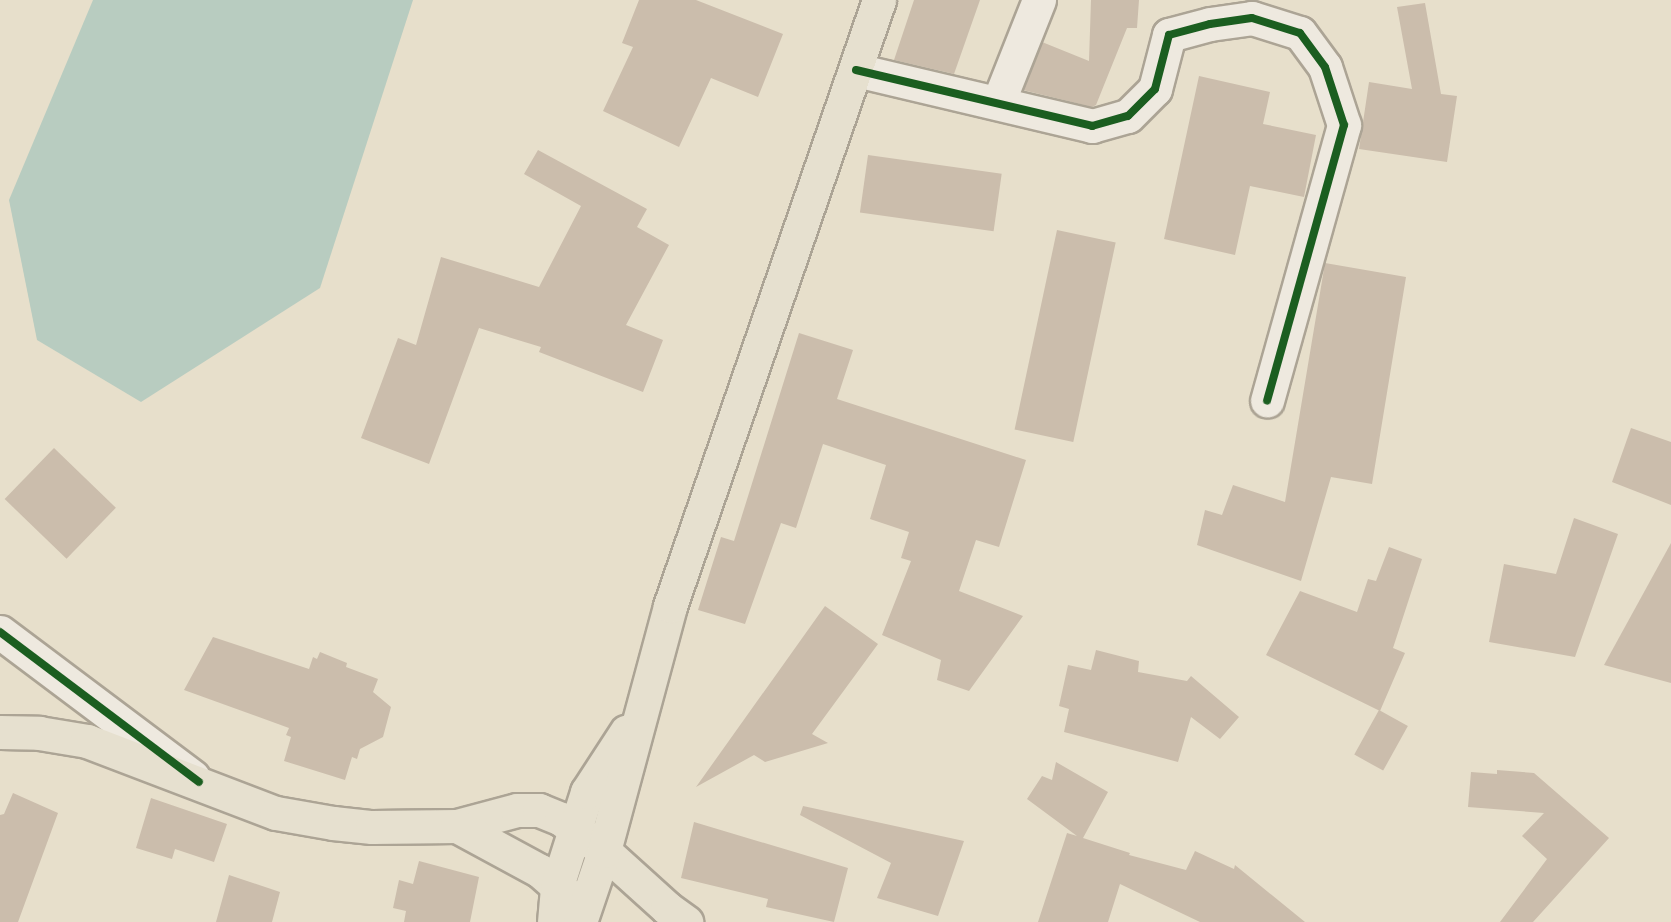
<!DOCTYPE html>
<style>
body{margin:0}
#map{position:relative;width:1671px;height:922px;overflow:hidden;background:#e7dfcb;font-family:"IBM Plex Serif",serif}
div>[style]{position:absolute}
.water>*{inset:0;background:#b8ccc0}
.building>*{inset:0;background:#cbbdac;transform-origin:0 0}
.roads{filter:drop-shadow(2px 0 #aca495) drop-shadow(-2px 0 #aca495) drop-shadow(0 2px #aca495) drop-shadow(0 -2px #aca495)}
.minor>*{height:33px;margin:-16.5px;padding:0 16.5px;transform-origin:16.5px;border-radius:16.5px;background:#eee9df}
.major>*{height:33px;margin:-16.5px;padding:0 16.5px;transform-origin:16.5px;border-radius:16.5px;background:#e6e0cf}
.cycleway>*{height:8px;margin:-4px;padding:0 4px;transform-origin:4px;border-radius:4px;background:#1b5e20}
span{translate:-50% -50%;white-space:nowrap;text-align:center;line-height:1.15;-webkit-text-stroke:5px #f9eed1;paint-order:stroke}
</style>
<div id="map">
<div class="water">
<i style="clip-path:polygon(93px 0,413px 0,320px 288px,141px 402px,37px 340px,9px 200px)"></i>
</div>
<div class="building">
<i style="clip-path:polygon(639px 0,696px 0,783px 34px,758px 97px,711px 78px,679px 147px,603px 111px,633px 47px,622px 43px)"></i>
<i style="clip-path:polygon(914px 0,980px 0,954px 74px,894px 60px)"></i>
<i style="clip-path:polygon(1091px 0,1139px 0,1137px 28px,1127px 28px,1096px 105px,1092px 107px,1023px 90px,1042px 42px,1089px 61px)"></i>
<i style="clip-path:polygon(1425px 3px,1441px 94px,1457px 96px,1447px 162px,1359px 149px,1369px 82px,1412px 89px,1397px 7px)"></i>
<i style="clip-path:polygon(1199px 76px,1270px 92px,1263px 124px,1316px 135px,1304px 197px,1250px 186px,1235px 255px,1164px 239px)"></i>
<i style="clip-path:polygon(538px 150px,647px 209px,637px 227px,669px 245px,626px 325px,663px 340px,643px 392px,539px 352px,541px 347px,479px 328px,429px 464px,361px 438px,398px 338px,416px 345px,441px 257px,539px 287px,581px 206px,524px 174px)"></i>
<i style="left:868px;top:155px;width:135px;height:58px;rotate:8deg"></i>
<i style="left:1057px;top:230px;width:60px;height:204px;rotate:12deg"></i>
<i style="clip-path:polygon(1325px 263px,1406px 277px,1372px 484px,1331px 477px,1301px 581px,1197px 545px,1205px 510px,1222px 515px,1233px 485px,1285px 502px)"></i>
<i style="clip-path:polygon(799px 333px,853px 350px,837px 399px,1026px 460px,999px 547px,976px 540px,959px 591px,1023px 616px,969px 691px,937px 680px,941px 660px,882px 635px,911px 561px,901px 558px,909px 532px,870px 519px,886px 465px,823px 444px,796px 528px,781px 523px,745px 624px,698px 610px,721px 537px,734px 541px)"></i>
<i style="clip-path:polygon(1631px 428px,1671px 442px,1671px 505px,1612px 482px)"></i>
<i style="left:54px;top:448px;width:86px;height:71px;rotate:44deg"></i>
<i style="clip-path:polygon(1574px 518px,1618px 534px,1575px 657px,1489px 642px,1504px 564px,1556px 574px)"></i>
<i style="clip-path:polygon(1671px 543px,1671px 683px,1604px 665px)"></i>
<i style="clip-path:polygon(1389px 547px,1422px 559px,1393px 648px,1405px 653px,1380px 711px,1266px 655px,1300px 591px,1357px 612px,1368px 579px,1376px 581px)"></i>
<i style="clip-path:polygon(825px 606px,878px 644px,812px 734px,828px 743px,765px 762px,754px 755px,696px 787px)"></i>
<i style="clip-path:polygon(213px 637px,309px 669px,313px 657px,317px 659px,320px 652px,347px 663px,346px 667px,378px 679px,373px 692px,391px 707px,383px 737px,360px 749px,357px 759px,352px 757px,345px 780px,284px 761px,291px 737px,286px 735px,289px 728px,184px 690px)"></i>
<i style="clip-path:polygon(1096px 650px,1139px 661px,1138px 672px,1187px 681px,1191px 676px,1239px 717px,1220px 739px,1191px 717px,1178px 762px,1064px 732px,1069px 709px,1059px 706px,1068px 665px,1091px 670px)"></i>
<i style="left:1379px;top:710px;width:33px;height:51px;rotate:29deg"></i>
<i style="clip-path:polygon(1056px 762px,1108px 792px,1083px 838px,1130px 853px,1129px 855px,1186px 870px,1195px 851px,1234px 869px,1235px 865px,1305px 922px,1200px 922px,1120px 884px,1108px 922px,1038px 922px,1067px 833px,1077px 836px,1027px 799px,1042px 776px,1052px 780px)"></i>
<i style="clip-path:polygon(1497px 770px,1534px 773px,1609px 838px,1533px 922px,1500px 922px,1547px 859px,1522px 836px,1544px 813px,1468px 807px,1471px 772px,1497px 774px)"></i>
<i style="clip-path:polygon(13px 793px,58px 813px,18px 922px,0 922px,0 815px,4px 814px)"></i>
<i style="clip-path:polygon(151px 798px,227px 824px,214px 862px,175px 849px,172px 859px,136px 848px)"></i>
<i style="clip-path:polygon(803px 806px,964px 841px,938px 916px,877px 898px,891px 863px,800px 815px)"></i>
<i style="clip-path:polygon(694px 822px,848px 868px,834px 922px,766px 907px,768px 899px,681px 878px)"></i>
<i style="clip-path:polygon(419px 861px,479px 877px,470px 922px,404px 922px,406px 911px,393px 908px,399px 880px,413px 884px)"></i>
<i style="clip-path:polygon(229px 875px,280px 892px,272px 922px,216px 922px)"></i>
</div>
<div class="roads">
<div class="minor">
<i style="left:856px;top:70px;width:243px;rotate:13.3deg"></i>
<i style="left:1092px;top:126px;width:37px;rotate:-16deg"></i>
<i style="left:1128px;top:116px;width:38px;rotate:-45deg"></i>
<i style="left:1155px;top:89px;width:56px;rotate:-75.5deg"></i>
<i style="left:1169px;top:35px;width:42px;rotate:-15deg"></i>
<i style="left:1210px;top:24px;width:42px;rotate:-8.1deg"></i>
<i style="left:1252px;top:18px;width:50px;rotate:17.4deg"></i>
<i style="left:1300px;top:33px;width:42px;rotate:53.7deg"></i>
<i style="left:1325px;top:67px;width:61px;rotate:71.9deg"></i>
<i style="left:1344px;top:125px;width:286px;rotate:105.6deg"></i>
<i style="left:998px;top:103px;width:111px;rotate:-68.3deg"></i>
<i style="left:0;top:632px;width:241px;rotate:36.9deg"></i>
</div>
<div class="major">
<i style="left:0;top:732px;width:39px;rotate:1deg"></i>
<i style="left:39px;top:733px;width:49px;rotate:9.5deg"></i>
<i style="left:87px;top:741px;width:202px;rotate:20.9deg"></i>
<i style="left:276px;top:813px;width:58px;rotate:10deg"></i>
<i style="left:333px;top:823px;width:39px;rotate:6deg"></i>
<i style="left:372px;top:827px;width:85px;rotate:-0.7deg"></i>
<i style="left:457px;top:826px;width:62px;rotate:-14.9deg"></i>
<i style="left:517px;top:810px;width:22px"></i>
<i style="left:539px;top:810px;width:24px;rotate:22deg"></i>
<i style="left:561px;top:819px;width:54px;rotate:36.7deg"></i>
<i style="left:604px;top:851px;width:85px;rotate:42.1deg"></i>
<i style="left:667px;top:908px;width:24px;rotate:36deg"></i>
<i style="left:457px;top:826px;width:94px;rotate:28.5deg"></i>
<i style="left:540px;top:871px;width:41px;rotate:41.1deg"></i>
<i style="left:554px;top:922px;width:36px;rotate:-85deg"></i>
<i style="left:557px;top:886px;width:99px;rotate:-72.3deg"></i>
<i style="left:587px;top:792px;width:72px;rotate:-57deg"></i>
<i style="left:580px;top:922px;width:75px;rotate:-71.3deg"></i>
<i style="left:604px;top:851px;width:254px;rotate:-74.9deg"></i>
<i style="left:670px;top:606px;width:641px;rotate:-70.97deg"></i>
</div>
</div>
<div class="cycleway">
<i style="left:856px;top:70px;width:243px;rotate:13.3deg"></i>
<i style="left:1092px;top:126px;width:37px;rotate:-16deg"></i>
<i style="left:1128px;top:116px;width:38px;rotate:-45deg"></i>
<i style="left:1155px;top:89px;width:56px;rotate:-75.5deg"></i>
<i style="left:1169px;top:35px;width:42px;rotate:-15deg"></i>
<i style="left:1210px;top:24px;width:42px;rotate:-8.1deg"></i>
<i style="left:1252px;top:18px;width:50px;rotate:17.4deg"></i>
<i style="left:1300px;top:33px;width:42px;rotate:53.7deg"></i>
<i style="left:1325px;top:67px;width:61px;rotate:71.9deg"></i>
<i style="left:1344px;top:125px;width:286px;rotate:105.6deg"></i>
<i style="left:0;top:632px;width:249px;rotate:37deg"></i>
</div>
</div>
